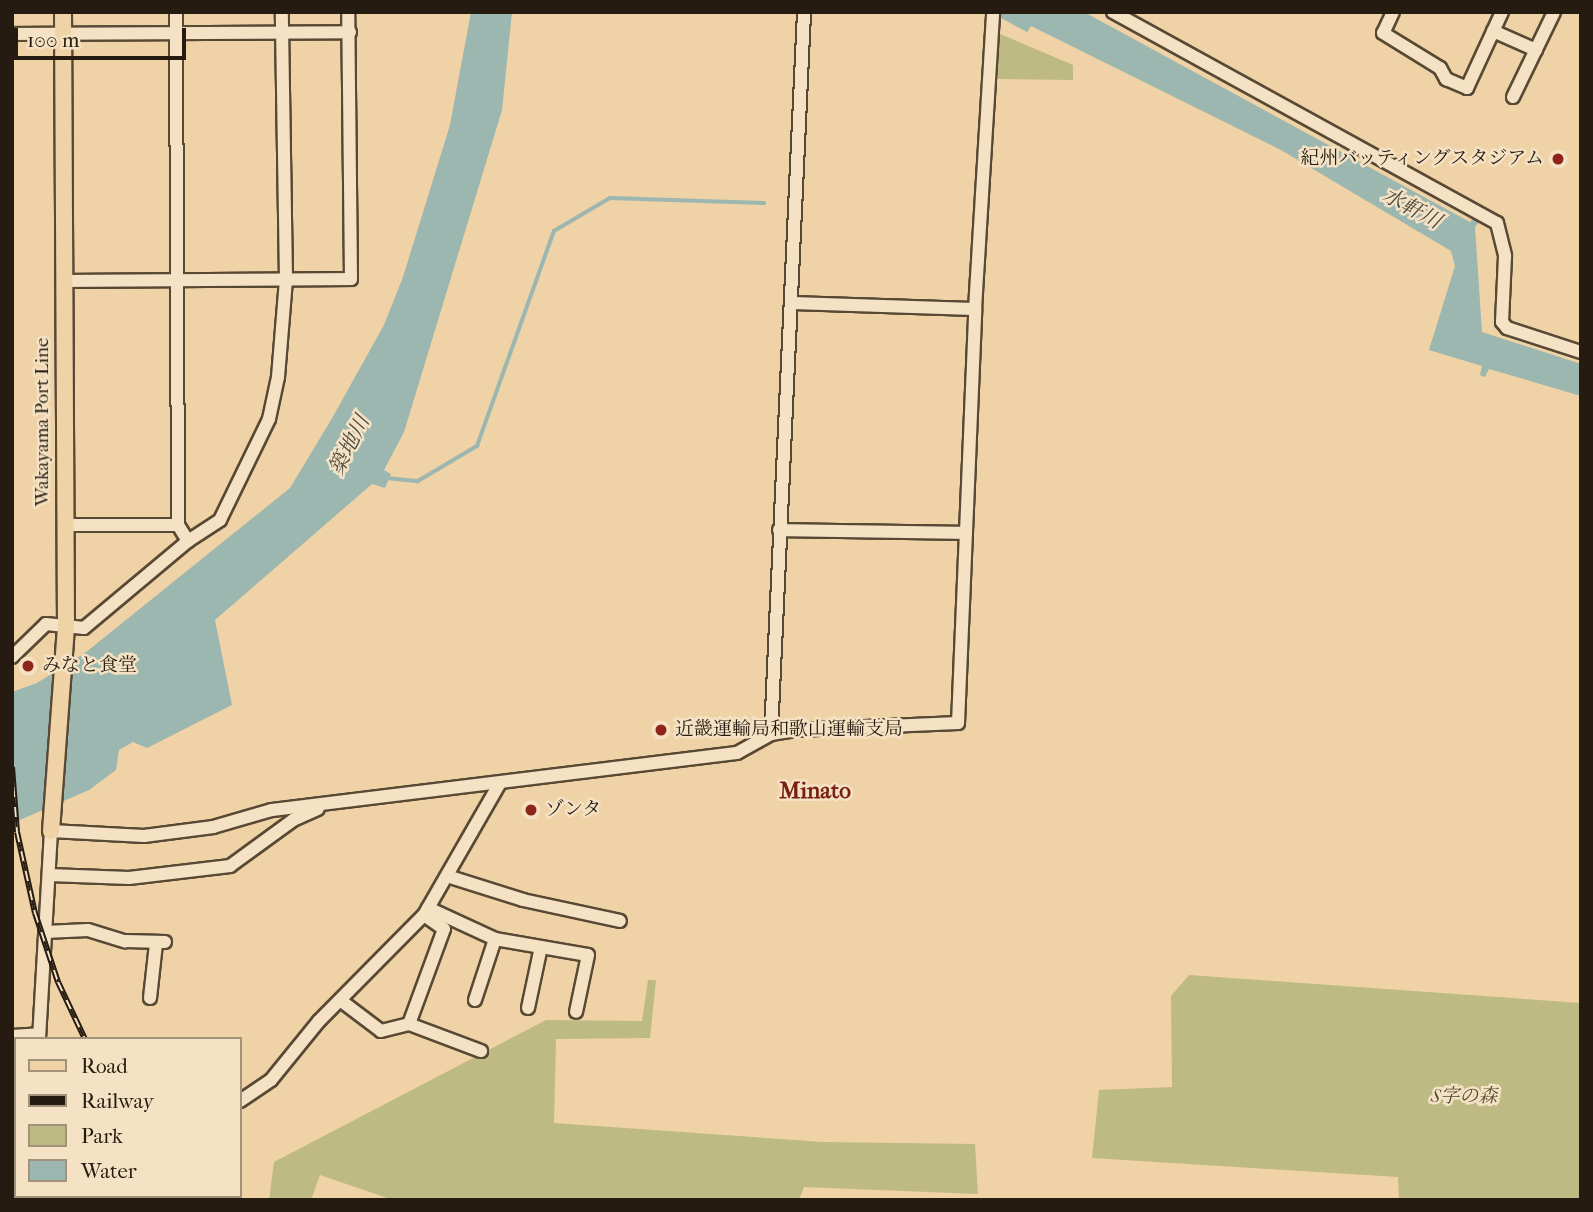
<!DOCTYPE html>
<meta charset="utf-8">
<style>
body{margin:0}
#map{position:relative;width:1593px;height:1212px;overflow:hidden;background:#efd2a5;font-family:"IM FELL French Canon","Noto Serif JP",serif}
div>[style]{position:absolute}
.green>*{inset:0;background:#beba83}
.water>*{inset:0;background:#9cb6b0}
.stream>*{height:3.5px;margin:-1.75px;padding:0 1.75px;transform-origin:1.75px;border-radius:1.75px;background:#9cb6b0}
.roads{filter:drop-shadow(2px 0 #584935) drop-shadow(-2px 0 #584935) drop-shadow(0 2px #584935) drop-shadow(0 -2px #584935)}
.minor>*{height:12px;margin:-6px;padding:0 6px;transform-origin:6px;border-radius:6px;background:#f5e2c4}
.major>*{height:16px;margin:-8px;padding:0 8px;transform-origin:8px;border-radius:8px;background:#efd2a5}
.rail>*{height:6px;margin-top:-3px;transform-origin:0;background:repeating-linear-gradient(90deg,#f5e2c4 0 10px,#251b10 0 20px);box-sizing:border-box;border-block:2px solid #251b10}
.dots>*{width:19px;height:19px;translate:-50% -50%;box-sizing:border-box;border:4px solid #f5e2c4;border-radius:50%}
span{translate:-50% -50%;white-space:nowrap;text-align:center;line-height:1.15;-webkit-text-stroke:5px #f5e2c4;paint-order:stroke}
.poi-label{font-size:19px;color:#251b10}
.right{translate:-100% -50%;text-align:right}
.left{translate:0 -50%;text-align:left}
.street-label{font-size:19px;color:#251b10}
.park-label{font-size:19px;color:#534b32;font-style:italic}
.water-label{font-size:21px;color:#494a40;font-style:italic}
.quarter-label{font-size:23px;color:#7a1f14;font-weight:700}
.frame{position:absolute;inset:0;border:14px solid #251b10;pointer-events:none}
.legend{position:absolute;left:14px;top:1037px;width:228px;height:161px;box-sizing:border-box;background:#f5e2c4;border:2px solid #a2927c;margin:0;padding:9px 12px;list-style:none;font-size:21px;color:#251b10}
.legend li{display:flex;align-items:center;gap:14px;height:35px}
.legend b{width:35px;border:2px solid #a2927c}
.scale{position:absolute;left:14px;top:28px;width:172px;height:32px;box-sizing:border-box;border:4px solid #251b10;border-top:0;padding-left:9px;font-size:21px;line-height:24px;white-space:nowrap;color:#251b10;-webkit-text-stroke:5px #f5e2c4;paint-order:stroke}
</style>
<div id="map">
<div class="green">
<i style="clip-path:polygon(998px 33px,1073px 65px,1073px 80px,998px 79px)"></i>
<i style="clip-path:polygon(1189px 975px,1581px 1003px,1581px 1200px,1399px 1200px,1398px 1177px,1092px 1158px,1099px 1090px,1172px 1087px,1171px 996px)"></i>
<i style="clip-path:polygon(648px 980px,656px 980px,650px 1038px,556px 1039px,554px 1123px,823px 1142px,975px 1144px,978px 1194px,804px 1187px,799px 1200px,393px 1200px,320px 1175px,311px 1200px,269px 1200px,274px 1162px,546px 1020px,642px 1021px)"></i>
</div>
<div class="water">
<i style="clip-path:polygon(471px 12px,512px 12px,502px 110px,404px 432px,384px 470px,391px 474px,385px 488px,372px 484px,215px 620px,232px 705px,147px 748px,133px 742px,119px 750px,116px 770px,89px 790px,13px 823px,12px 692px,37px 683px,85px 653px,290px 488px,331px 420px,384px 325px,403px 277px,450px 125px)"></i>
<i style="clip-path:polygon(990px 12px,1084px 12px,1470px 222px,1475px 216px,1481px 219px,1475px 227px,1482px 332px,1581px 364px,1581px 396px,1489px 369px,1485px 377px,1480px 375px,1482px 366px,1429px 350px,1455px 266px,1451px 251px,1281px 150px,1031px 26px,1027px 32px)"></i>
</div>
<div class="stream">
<i style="left:387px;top:478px;width:31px;rotate:6deg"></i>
<i style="left:418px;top:481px;width:69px;rotate:-30.7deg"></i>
<i style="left:477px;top:446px;width:228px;rotate:-70.3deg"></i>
<i style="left:554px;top:231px;width:65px;rotate:-30.5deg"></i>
<i style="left:610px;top:198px;width:154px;rotate:1.9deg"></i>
</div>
<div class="roads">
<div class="minor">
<i style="left:176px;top:12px;width:513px;rotate:89.78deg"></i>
<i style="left:1113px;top:12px;width:438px;rotate:28.8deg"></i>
<i style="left:1497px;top:223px;width:34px;rotate:76deg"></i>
<i style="left:1505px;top:256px;width:66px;rotate:92.6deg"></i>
<i style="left:1502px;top:322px;width:8px;rotate:50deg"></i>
<i style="left:1507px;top:328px;width:78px;rotate:18deg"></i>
<i style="left:1393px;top:12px;width:23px;rotate:115deg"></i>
<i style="left:1383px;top:33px;width:67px;rotate:31.6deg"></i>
<i style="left:1440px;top:68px;width:13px;rotate:61deg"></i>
<i style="left:1446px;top:79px;width:23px;rotate:23deg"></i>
<i style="left:1467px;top:88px;width:84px;rotate:-65.3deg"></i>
<i style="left:1493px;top:31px;width:47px;rotate:23.8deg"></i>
<i style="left:12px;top:34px;width:338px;rotate:-0.3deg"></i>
<i style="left:1513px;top:97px;width:94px;rotate:-64.2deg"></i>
<i style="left:64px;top:281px;width:287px;rotate:-0.4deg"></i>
<i style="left:351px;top:279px;width:267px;rotate:-90.6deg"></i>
<i style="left:791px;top:303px;width:184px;rotate:1.9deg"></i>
<i style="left:65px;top:525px;width:113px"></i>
<i style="left:178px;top:525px;width:19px;rotate:58deg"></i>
<i style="left:779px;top:530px;width:187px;rotate:0.9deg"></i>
<i style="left:12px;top:657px;width:47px;rotate:-44.1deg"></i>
<i style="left:46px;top:624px;width:38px;rotate:6deg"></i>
<i style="left:84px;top:628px;width:136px;rotate:-39.9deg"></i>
<i style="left:188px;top:541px;width:38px;rotate:-33deg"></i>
<i style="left:220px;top:520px;width:112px;rotate:-64.1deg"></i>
<i style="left:269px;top:419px;width:43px;rotate:-77.9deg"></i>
<i style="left:278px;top:377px;width:97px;rotate:-85.3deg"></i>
<i style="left:286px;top:280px;width:268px;rotate:-90.9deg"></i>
<i style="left:771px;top:734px;width:723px;rotate:-87.38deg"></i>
<i style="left:49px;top:875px;width:80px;rotate:2.1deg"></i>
<i style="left:129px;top:878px;width:102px;rotate:-6.8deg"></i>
<i style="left:230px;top:866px;width:78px;rotate:-36.1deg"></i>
<i style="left:293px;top:820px;width:27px;rotate:-24deg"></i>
<i style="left:447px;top:876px;width:80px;rotate:17.5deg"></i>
<i style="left:523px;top:900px;width:99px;rotate:12.2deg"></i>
<i style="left:428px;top:908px;width:74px;rotate:24.8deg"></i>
<i style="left:495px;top:939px;width:94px;rotate:9.8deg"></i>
<i style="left:588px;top:955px;width:58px;rotate:101.9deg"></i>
<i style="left:45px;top:932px;width:43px;rotate:-2.7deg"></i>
<i style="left:88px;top:930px;width:39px;rotate:17deg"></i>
<i style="left:125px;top:941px;width:40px;rotate:1.4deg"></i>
<i style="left:150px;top:998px;width:54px;rotate:-83.7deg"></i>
<i style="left:340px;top:1000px;width:51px;rotate:37.1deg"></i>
<i style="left:381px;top:1031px;width:29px;rotate:-14deg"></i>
<i style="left:409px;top:1024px;width:77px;rotate:20.6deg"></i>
<i style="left:475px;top:1000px;width:64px;rotate:-71.8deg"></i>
<i style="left:528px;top:1008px;width:62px;rotate:-78deg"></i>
<i style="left:409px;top:1024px;width:101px;rotate:-69.8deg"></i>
<i style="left:444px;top:929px;width:24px;rotate:-145deg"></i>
<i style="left:12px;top:1036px;width:27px;rotate:-4deg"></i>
<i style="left:39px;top:1039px;width:208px;rotate:-86.7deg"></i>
<i style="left:51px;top:831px;width:93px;rotate:3.1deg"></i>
<i style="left:144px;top:836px;width:70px;rotate:-7.4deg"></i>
<i style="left:213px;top:827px;width:61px;rotate:-16.1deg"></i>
<i style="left:272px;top:810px;width:468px;rotate:-7deg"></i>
<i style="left:737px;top:753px;width:39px;rotate:-29deg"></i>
<i style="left:771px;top:734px;width:25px;rotate:-9deg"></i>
<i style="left:796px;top:730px;width:162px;rotate:-2.5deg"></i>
<i style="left:958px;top:723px;width:414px;rotate:-87.6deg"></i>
<i style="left:975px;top:309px;width:298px;rotate:-86.5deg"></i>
<i style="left:12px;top:1084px;width:9px;rotate:63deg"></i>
<i style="left:240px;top:1101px;width:37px;rotate:-34deg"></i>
<i style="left:271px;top:1080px;width:76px;rotate:-50.9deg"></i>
<i style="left:319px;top:1021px;width:149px;rotate:-45.3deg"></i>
<i style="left:424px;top:915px;width:152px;rotate:-60.1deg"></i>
<i style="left:12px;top:1146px;width:9px;rotate:-63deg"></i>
<i style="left:76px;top:1196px;width:4px;rotate:76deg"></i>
</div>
<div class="major">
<i style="left:51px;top:831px;width:206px;rotate:-85.8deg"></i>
<i style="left:66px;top:626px;width:614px;rotate:-90.28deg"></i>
</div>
</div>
<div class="rail">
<i style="left:12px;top:767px;width:65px;rotate:85.6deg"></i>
<i style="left:17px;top:832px;width:83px;rotate:77.5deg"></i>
<i style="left:35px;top:913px;width:73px;rotate:71.6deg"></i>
<i style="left:58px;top:982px;width:63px;rotate:64.7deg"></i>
<i style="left:200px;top:1196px;width:5px;rotate:53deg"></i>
</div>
<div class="dots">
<i style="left:1558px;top:159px;background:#8f2418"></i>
<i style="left:28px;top:666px;background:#8f2418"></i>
<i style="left:661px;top:730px;background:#8f2418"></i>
<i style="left:531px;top:810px;background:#8f2418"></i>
</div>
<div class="poi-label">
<span class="right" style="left:1544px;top:159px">紀州バッティングスタジアム</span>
<span class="left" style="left:42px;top:666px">みなと食堂</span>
<span class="left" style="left:675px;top:730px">近畿運輸局和歌山運輸支局</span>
<span class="left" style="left:545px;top:810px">ゾンタ</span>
</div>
<div class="street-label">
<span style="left:43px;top:422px;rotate:-90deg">Wakayama Port Line</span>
</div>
<div class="park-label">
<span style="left:1464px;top:1097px">S字の森</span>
</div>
<div class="water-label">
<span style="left:1412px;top:208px;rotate:28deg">水軒川</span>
<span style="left:349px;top:445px;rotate:-63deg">築地川</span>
</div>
<div class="quarter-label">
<span style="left:815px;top:791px">Minato</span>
</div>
<div class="frame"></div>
<ul class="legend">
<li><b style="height:9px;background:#efd2a5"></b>Road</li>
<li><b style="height:9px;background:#251b10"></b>Railway</li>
<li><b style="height:19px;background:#beba83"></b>Park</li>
<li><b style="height:19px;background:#9cb6b0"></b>Water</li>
</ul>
<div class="scale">100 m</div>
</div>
